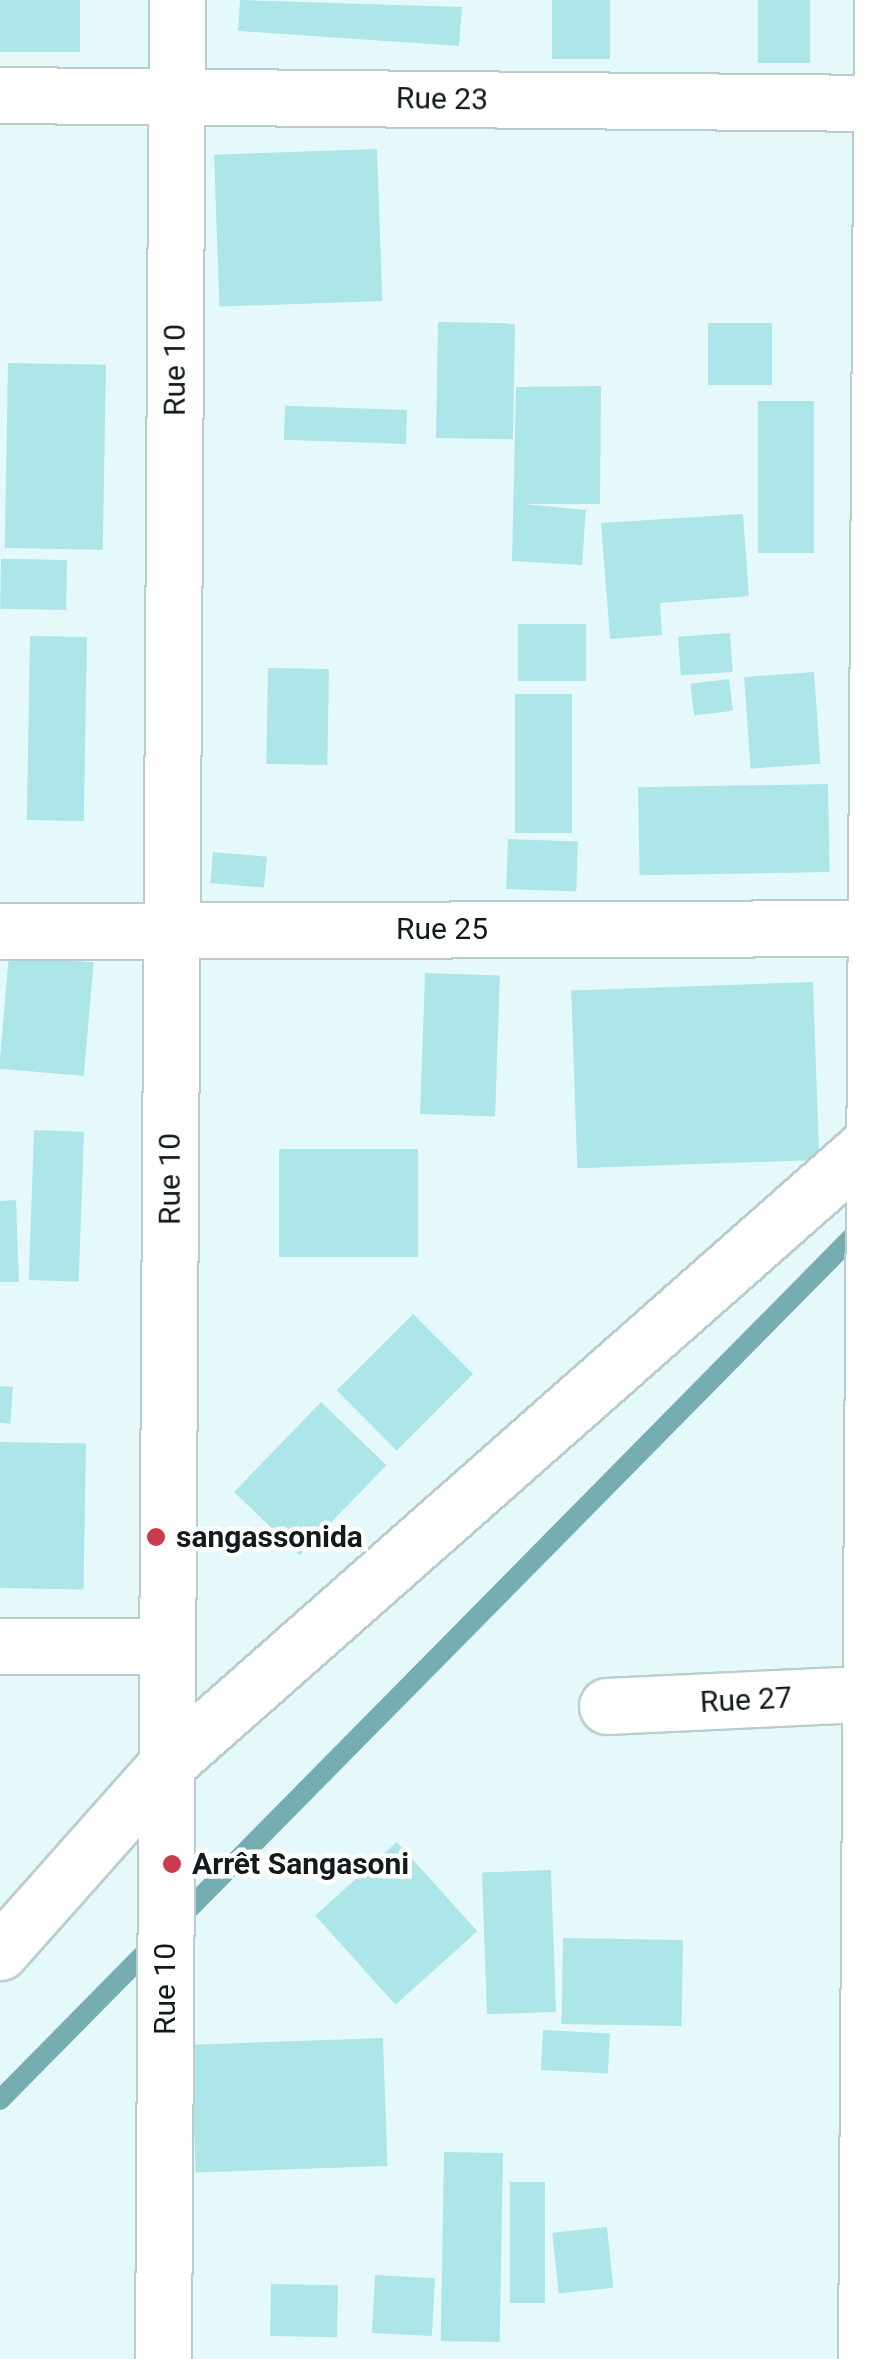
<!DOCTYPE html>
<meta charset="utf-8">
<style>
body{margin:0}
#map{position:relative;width:884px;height:2359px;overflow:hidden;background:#e5f9fa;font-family:Roboto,sans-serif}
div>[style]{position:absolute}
.stream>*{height:20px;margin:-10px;padding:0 10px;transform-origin:10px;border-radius:10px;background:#75adb1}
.building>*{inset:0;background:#ace6e9;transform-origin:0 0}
.roads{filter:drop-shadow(2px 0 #bacdce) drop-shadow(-2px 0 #bacdce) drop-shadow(0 2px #bacdce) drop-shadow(0 -2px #bacdce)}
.minor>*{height:55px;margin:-27.5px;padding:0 27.5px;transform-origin:27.5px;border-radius:27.5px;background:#fff}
.dots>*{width:28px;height:28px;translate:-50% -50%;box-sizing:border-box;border:5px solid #fff;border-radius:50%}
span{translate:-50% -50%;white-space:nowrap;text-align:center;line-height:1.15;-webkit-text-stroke:9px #fff;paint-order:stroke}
.street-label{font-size:30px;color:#131a1b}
.poi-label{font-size:30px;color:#131a1b;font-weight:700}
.left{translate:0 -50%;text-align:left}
</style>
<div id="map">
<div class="stream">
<i style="left:176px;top:1922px;width:981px;rotate:-45.37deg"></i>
<i style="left:0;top:2100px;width:221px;rotate:-45.4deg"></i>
</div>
<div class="building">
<i style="left:0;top:0;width:80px;height:52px"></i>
<i style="clip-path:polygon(240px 0,462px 7px,459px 46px,238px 31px)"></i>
<i style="left:552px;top:0;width:58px;height:59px"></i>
<i style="left:758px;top:0;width:52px;height:63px"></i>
<i style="left:377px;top:149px;width:152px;height:163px;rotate:88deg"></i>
<i style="left:438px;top:322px;width:77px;height:116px;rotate:1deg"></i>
<i style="left:708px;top:323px;width:64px;height:62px"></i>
<i style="left:8px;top:363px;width:98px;height:185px;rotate:1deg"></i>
<i style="clip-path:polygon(601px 386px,600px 504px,525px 504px,586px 510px,582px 565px,512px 561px,516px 387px)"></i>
<i style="left:758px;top:401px;width:56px;height:152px"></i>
<i style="left:407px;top:410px;width:34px;height:122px;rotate:92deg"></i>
<i style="clip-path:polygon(743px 514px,749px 596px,660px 603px,662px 635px,610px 639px,601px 523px)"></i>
<i style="left:67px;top:560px;width:50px;height:66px;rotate:91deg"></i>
<i style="left:518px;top:624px;width:68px;height:57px"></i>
<i style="left:730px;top:633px;width:39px;height:52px;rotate:86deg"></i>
<i style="left:30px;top:636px;width:57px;height:184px;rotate:1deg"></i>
<i style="left:268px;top:668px;width:61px;height:96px;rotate:1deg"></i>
<i style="left:814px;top:672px;width:92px;height:70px;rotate:86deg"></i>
<i style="left:729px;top:679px;width:32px;height:39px;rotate:83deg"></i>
<i style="left:515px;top:694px;width:57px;height:139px"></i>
<i style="left:828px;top:784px;width:88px;height:190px;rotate:89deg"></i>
<i style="left:508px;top:839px;width:70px;height:50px;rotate:2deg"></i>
<i style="left:213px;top:852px;width:54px;height:31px;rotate:5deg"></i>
<i style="left:9px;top:955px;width:85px;height:114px;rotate:5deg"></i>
<i style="left:425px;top:973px;width:75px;height:141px;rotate:2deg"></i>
<i style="left:813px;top:982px;width:178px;height:242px;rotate:88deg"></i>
<i style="left:34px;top:1130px;width:50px;height:150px;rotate:2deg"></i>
<i style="left:418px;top:1149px;width:108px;height:139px;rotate:90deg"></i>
<i style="clip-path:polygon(16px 1200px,19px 1282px,0 1282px,0 1201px)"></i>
<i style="left:413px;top:1314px;width:85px;height:108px;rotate:45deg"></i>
<i style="left:0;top:1386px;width:13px;height:37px;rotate:4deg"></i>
<i style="left:321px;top:1402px;width:91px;height:125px;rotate:44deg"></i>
<i style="left:0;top:1442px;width:86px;height:146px;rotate:1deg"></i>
<i style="left:397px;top:1842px;width:120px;height:110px;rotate:48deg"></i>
<i style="left:551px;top:1870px;width:142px;height:69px;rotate:88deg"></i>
<i style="left:563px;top:1938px;width:120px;height:86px;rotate:1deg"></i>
<i style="left:543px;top:2030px;width:67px;height:40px;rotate:3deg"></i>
<i style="left:383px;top:2038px;width:128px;height:192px;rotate:88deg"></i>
<i style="left:444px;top:2152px;width:59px;height:189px;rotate:1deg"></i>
<i style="left:510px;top:2182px;width:35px;height:121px"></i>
<i style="left:607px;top:2227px;width:61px;height:55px;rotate:84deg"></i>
<i style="left:375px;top:2275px;width:60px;height:58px;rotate:3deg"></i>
<i style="left:271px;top:2284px;width:67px;height:52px;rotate:1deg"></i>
</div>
<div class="roads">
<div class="minor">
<i style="left:0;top:95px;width:884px;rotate:0.52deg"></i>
<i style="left:0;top:931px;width:884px;rotate:-0.19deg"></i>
<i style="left:0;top:1646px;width:167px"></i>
<i style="left:607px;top:1706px;width:277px;rotate:-2.7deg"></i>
<i style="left:0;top:1952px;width:250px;rotate:-48.4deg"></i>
<i style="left:166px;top:1765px;width:958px;rotate:-41.44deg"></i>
<i style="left:163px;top:2359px;width:2359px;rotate:-89.66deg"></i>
<i style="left:866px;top:2359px;width:2359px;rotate:-89.61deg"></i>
</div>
</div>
<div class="dots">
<i style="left:156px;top:1537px;background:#cb3b4e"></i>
<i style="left:172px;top:1864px;background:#cb3b4e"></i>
</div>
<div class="street-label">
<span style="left:442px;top:99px;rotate:1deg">Rue 23</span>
<span style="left:175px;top:370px;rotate:-90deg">Rue 10</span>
<span style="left:442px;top:929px">Rue 25</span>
<span style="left:170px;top:1179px;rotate:-90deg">Rue 10</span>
<span style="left:746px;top:1700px;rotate:-3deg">Rue 27</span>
<span style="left:165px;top:1989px;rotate:-90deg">Rue 10</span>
</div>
<div class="poi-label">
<span class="left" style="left:176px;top:1537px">sangassonida</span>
<span class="left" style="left:192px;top:1864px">Arrêt Sangasoni</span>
</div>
</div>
